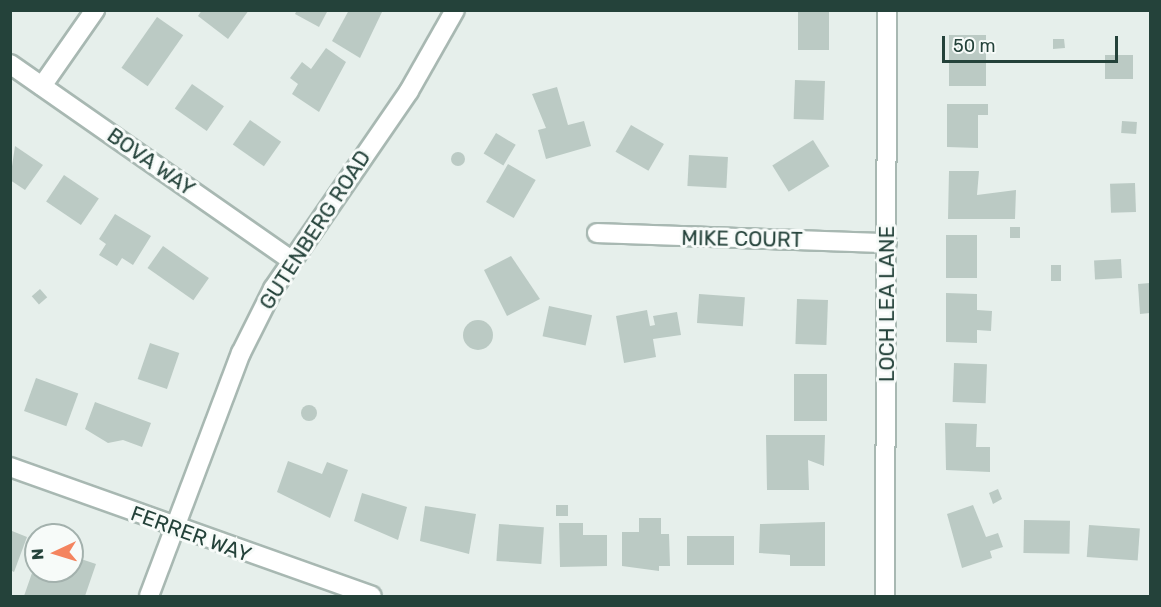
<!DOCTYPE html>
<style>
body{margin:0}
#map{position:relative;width:1161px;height:607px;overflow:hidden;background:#e6efeb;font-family:Rubik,sans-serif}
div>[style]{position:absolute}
.building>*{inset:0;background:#bbcac4;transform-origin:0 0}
.round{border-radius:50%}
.roads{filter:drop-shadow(2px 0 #a8b8b2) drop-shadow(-2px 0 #a8b8b2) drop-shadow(0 2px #a8b8b2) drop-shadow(0 -2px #a8b8b2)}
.minor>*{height:18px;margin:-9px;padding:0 9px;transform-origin:9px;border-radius:9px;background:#fff}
span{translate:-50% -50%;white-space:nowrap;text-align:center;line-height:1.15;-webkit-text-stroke:6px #f7fbf9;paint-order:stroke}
.street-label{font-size:21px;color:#24423a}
.frame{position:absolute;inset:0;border:12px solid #24423a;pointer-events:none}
.north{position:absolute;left:24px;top:523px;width:60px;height:60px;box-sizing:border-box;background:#f7fbf9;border:2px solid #a3b1ad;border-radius:50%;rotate:266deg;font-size:16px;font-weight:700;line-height:24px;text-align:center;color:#24423a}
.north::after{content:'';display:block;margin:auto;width:21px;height:27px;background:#f4845f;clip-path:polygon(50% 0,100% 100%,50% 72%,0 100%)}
.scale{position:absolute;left:942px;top:36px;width:176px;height:27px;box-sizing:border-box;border:3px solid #24423a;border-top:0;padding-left:8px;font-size:18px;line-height:21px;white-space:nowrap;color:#24423a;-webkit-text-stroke:4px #f7fbf9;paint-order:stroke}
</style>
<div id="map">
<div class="building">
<i style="clip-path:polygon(202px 10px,249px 10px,228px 39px,198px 16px)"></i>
<i style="clip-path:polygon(297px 10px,328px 10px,319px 27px,295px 14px)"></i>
<i style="clip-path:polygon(349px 10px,382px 12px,360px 58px,332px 41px)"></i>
<i style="left:798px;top:10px;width:31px;height:40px"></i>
<i style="left:157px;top:17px;width:32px;height:62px;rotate:35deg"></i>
<i style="left:949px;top:35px;width:37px;height:51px"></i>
<i style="clip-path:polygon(1053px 39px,1064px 39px,1065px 48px,1053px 49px)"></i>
<i style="clip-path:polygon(326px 48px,346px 62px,319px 112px,292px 94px,298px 84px,290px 78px,302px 62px,311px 69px)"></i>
<i style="left:1105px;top:55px;width:28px;height:24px"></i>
<i style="left:795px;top:80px;width:30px;height:39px;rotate:2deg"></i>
<i style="left:192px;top:84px;width:39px;height:30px;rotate:35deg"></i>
<i style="clip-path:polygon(557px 87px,568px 125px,584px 121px,591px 146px,546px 159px,538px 130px,546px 128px,532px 94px)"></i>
<i style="clip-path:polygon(947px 104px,988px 104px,988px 115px,978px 115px,978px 148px,947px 147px)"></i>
<i style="left:250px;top:120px;width:38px;height:30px;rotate:35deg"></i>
<i style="left:1122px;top:121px;width:15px;height:12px;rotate:4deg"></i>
<i style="left:631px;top:125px;width:38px;height:31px;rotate:30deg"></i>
<i style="left:496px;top:133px;width:23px;height:24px;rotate:31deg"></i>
<i style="left:813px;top:140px;width:31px;height:48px;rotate:58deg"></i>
<i style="clip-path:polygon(15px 146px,43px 165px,25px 190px,10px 180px)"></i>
<i class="round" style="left:451px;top:152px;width:14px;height:14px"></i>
<i style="left:689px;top:155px;width:39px;height:31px;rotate:3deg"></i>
<i style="left:508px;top:164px;width:32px;height:44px;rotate:30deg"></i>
<i style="clip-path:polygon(949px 171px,979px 171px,977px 195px,1016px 190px,1015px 219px,948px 219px)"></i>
<i style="left:64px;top:175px;width:42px;height:32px;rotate:34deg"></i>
<i style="left:1135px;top:183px;width:29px;height:25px;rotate:88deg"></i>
<i style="clip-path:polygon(115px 214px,151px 236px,133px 265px,122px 258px,117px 266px,99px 255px,106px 244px,99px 239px)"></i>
<i style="left:1010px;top:227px;width:10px;height:11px"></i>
<i style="left:946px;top:235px;width:31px;height:43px"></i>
<i style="left:163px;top:246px;width:56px;height:27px;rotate:35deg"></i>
<i style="clip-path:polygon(511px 256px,540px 299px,507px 316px,484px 270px)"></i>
<i style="left:1121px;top:259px;width:19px;height:27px;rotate:87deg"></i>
<i style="left:1051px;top:265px;width:10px;height:16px"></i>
<i style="clip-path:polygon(1150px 283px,1150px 313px,1140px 314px,1138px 284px)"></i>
<i style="left:40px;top:289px;width:11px;height:11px;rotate:49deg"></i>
<i style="clip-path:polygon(946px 293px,977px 294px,977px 310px,992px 311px,991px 331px,977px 330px,977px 343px,946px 342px)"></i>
<i style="left:699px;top:294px;width:46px;height:29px;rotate:4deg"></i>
<i style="left:797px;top:299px;width:31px;height:45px;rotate:2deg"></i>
<i style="left:549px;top:306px;width:44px;height:31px;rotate:12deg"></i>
<i style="clip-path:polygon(647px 310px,650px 326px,655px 325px,653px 316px,677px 312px,681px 335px,653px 339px,656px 357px,624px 363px,616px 316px)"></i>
<i class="round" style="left:463px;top:320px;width:30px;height:30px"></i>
<i style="left:150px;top:343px;width:31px;height:38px;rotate:19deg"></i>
<i style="left:954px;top:363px;width:33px;height:39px;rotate:2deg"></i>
<i style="left:794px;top:374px;width:33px;height:47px"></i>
<i style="left:36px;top:378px;width:45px;height:35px;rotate:20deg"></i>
<i style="clip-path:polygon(95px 402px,151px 423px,142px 447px,123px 440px,108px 443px,85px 429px)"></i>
<i class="round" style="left:301px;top:405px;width:16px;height:16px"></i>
<i style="clip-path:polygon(945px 423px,977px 424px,976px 447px,990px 447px,990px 472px,946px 470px)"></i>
<i style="clip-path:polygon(766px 435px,825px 435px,824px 466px,808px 460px,809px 490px,767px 490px)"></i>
<i style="clip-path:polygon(288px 461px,322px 474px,327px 462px,348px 470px,330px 518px,277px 492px)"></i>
<i style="clip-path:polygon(998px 489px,1002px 499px,993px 504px,989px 493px)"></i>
<i style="clip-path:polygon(362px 493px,407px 507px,398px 540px,354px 521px)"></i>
<i style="left:556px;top:505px;width:12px;height:11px"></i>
<i style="clip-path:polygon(973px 505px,986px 537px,998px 533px,1003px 547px,990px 551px,992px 558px,962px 568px,947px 514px)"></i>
<i style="clip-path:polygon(425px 506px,476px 514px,469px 554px,420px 541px)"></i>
<i style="clip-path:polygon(639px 518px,661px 518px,661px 534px,669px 534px,670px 566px,659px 566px,659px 571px,622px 566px,622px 532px,639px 532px)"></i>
<i style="left:1024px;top:520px;width:46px;height:33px;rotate:1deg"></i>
<i style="clip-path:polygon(825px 522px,825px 566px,790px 566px,790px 555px,759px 553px,760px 524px)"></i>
<i style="clip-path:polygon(559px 523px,583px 523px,583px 535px,607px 535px,607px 566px,560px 567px)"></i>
<i style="left:499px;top:524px;width:45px;height:37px;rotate:4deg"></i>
<i style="left:1089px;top:525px;width:51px;height:32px;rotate:4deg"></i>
<i style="clip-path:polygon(12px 531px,27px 537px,14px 572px,10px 570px)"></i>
<i style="left:687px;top:536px;width:47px;height:29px"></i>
<i style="clip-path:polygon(72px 556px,96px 564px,85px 596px,24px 596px,32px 573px,56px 581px,59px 574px,72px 571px)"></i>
</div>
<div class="roads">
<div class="minor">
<i style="left:10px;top:64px;width:343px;rotate:34.9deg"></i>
<i style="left:42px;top:86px;width:93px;rotate:-55.1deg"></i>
<i style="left:597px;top:233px;width:290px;rotate:2deg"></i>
<i style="left:10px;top:467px;width:384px;rotate:19.6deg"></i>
<i style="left:149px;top:596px;width:260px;rotate:-69.3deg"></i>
<i style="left:241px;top:353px;width:72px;rotate:-63.4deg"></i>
<i style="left:273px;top:289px;width:240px;rotate:-55.5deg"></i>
<i style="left:409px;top:91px;width:93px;rotate:-60.4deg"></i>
<i style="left:885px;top:596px;width:586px;rotate:-89.8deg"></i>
</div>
</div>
<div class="street-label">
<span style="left:151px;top:162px;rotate:35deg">BOVA WAY</span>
<span style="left:315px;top:230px;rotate:-57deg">GUTENBERG ROAD</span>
<span style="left:742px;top:239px;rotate:1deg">MIKE COURT</span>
<span style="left:887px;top:304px;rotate:-90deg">LOCH LEA LANE</span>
<span style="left:191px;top:534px;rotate:20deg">FERRER WAY</span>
</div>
<div class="frame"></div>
<div class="north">N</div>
<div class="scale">50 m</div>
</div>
